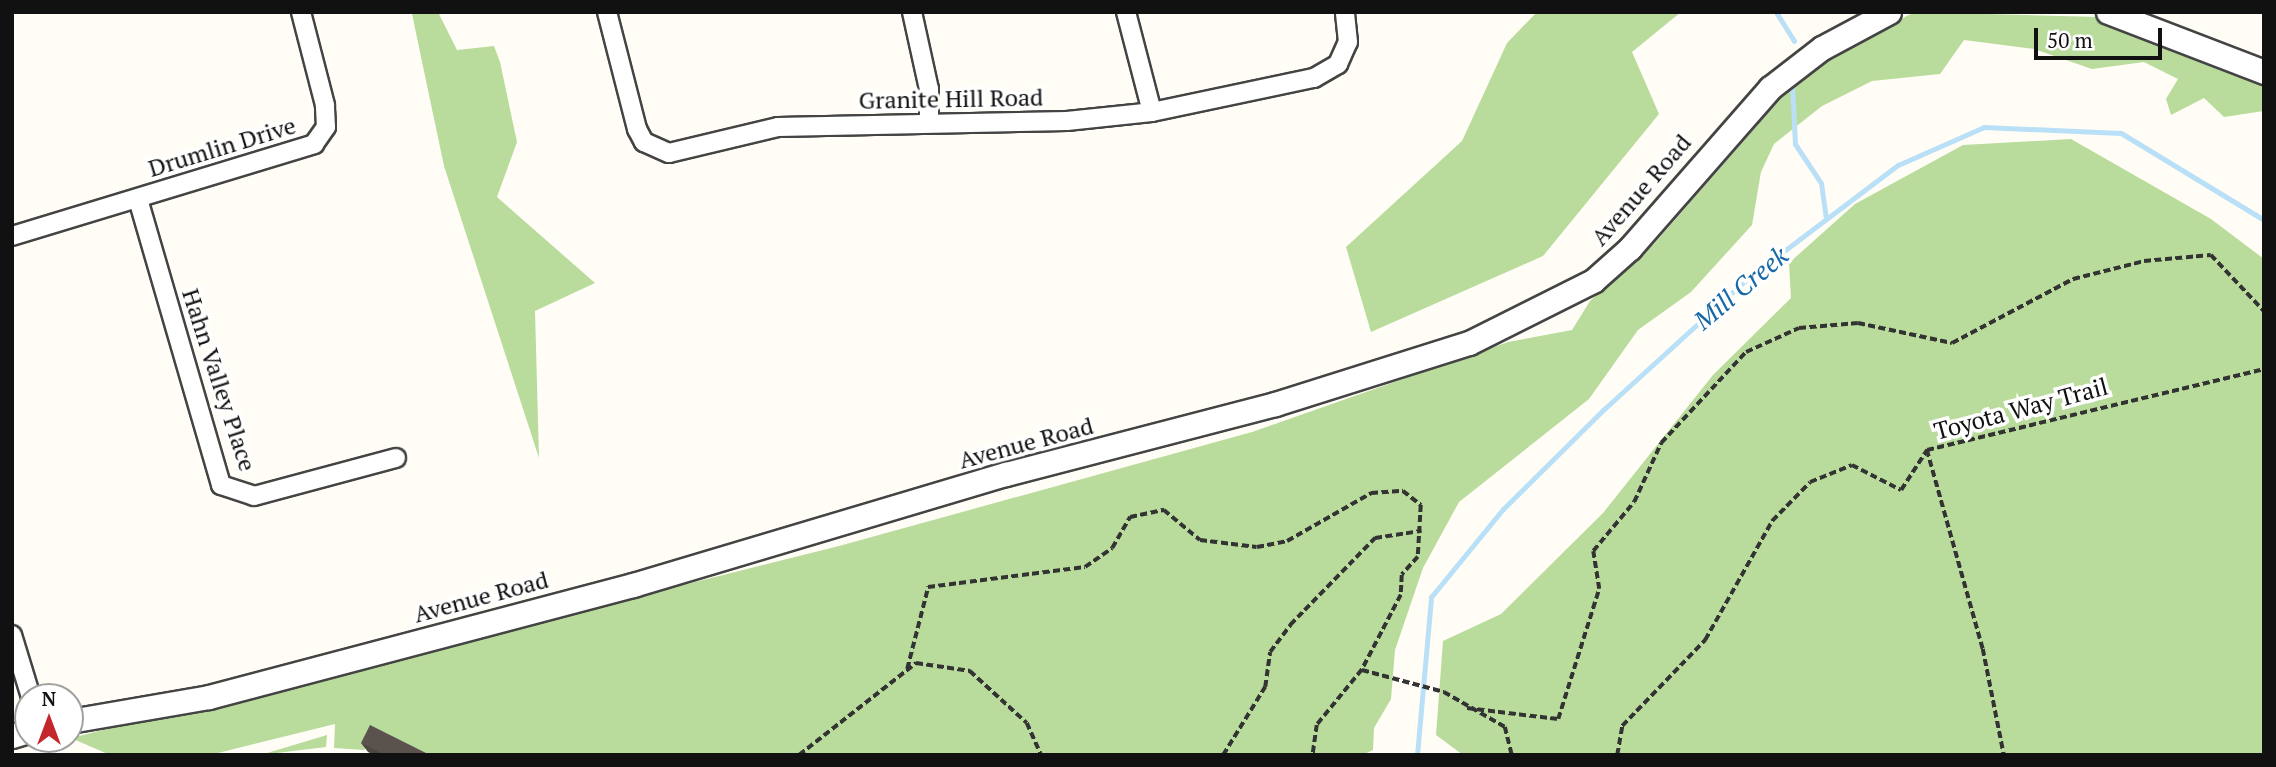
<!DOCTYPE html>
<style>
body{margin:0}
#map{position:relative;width:2276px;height:767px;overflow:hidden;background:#fffdf5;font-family:"PT Serif",serif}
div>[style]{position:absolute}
.forest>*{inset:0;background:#b9dc9c}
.stream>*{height:5px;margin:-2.5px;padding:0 2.5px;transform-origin:2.5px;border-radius:2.5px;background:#b9e0f7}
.path>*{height:3.5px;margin-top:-1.75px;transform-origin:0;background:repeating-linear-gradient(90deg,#333 0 7px,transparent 0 10.5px)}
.roads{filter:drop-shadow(2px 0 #444) drop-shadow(-2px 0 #444) drop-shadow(0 2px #444) drop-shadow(0 -2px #444)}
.minor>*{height:18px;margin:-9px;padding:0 9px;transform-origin:9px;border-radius:9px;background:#fff}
.tertiary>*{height:23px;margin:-11.5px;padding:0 11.5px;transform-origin:11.5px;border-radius:11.5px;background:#fff}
.wall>*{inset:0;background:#4d4742}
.building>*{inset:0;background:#5a524d}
span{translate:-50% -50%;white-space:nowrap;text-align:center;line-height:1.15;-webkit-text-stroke:7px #fff;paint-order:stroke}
.street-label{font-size:24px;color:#111}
.water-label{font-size:26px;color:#1768a6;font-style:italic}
.frame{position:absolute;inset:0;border:14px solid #111;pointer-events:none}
.north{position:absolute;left:14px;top:683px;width:70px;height:70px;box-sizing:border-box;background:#fff;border:2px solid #a0a0a0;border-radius:50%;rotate:0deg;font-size:19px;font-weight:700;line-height:28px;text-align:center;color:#111}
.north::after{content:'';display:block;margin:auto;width:24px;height:32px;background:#c4262e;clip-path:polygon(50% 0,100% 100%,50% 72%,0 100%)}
.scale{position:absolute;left:2034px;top:28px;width:128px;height:32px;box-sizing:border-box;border:4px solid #111;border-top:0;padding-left:9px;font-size:21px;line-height:24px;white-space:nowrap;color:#111;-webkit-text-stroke:5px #fff;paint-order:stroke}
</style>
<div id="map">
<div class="forest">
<i style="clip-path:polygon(438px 12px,457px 50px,494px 46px,500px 62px,517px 142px,497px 197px,595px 283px,535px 311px,539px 458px,444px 166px,412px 14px)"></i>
<i style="clip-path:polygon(1537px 12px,1681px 12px,1632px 52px,1659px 114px,1543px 256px,1371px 332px,1346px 247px,1462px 141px,1507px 43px)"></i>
<i style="clip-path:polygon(1915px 12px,2099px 17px,2264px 85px,2264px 111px,2224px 117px,2204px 98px,2171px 115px,2166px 99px,2178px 79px,2144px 62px,2092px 69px,2034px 49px,1964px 40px,1940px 74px,1872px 81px,1822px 106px,1774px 144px,1761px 172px,1752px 225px,1691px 292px,1638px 330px,1589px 399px,1459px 502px,1423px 568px,1395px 650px,1391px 699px,1374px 728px,1373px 750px,1362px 755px,424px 755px,376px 731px,364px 750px,334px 748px,335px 724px,210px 755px,110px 755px,71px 738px,839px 546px,1252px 432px,1508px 342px,1572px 330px,1590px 301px,1654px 244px,1782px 97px,1850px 44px)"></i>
<i style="clip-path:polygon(2071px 139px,2211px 219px,2264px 259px,2264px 755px,1463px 755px,1436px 735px,1443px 641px,1501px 614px,1603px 513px,1713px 375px,1791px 298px,1789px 263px,1855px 204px,1963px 145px)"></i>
<i style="clip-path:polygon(327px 735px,326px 747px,260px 755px,267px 753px)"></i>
</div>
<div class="stream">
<i style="left:1776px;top:12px;width:34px;rotate:58deg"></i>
<i style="left:1792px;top:83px;width:61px;rotate:87.2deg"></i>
<i style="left:1795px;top:144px;width:47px;rotate:56.3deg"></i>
<i style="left:1821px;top:183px;width:35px;rotate:82deg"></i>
<i style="left:1417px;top:755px;width:159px;rotate:-84.9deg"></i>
<i style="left:1431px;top:597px;width:114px;rotate:-50.7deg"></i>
<i style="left:1503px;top:509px;width:141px;rotate:-44.7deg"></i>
<i style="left:1603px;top:410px;width:195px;rotate:-42.3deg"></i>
<i style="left:1747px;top:279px;width:189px;rotate:-37.1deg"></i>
<i style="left:1898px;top:165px;width:94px;rotate:-23.8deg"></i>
<i style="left:1984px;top:127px;width:137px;rotate:2.5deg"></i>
<i style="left:2121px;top:133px;width:167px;rotate:31.3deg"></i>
</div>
<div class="path">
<i style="left:1927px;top:450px;width:347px;rotate:-13.5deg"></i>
<i style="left:1927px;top:450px;width:207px;rotate:74.3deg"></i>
<i style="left:1983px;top:649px;width:108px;rotate:78.8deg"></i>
<i style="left:907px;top:669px;width:85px;rotate:-75.6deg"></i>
<i style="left:928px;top:587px;width:158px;rotate:-7.3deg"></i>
<i style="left:1085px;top:567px;width:33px;rotate:-35deg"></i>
<i style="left:1112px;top:548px;width:36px;rotate:-60deg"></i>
<i style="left:1130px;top:517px;width:35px;rotate:-12deg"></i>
<i style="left:1164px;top:510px;width:47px;rotate:39.8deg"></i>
<i style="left:1200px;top:540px;width:57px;rotate:7deg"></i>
<i style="left:1257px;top:547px;width:31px;rotate:-11deg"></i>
<i style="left:1287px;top:541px;width:97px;rotate:-29.7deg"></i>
<i style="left:1371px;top:493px;width:32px;rotate:-4deg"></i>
<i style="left:1403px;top:491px;width:23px;rotate:38deg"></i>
<i style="left:1421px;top:505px;width:52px;rotate:93.3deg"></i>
<i style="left:1418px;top:557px;width:24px;rotate:132deg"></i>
<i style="left:1402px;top:575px;width:20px;rotate:93deg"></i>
<i style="left:1401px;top:595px;width:85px;rotate:117.5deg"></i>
<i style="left:1362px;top:670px;width:71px;rotate:129.3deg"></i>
<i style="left:1317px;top:725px;width:30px;rotate:98deg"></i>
<i style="left:1362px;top:670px;width:85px;rotate:15deg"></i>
<i style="left:1444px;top:692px;width:70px;rotate:29.8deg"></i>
<i style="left:1505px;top:727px;width:29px;rotate:76deg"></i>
<i style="left:1467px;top:708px;width:92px;rotate:6.9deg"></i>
<i style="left:1558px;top:719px;width:136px;rotate:-72.5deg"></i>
<i style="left:1599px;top:589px;width:38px;rotate:-99deg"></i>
<i style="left:1593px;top:551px;width:64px;rotate:-50.1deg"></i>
<i style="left:1634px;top:502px;width:65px;rotate:-65.4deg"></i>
<i style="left:1661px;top:443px;width:125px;rotate:-47deg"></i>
<i style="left:1746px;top:352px;width:58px;rotate:-24.4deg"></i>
<i style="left:1799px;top:328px;width:59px;rotate:-4.8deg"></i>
<i style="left:1858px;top:323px;width:96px;rotate:12deg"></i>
<i style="left:1952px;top:343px;width:137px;rotate:-27.9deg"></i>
<i style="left:2073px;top:279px;width:73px;rotate:-14.2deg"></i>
<i style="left:2144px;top:261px;width:67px;rotate:-5.1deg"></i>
<i style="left:2211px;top:255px;width:77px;rotate:46.6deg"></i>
<i style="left:799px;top:755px;width:149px;rotate:-38.2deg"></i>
<i style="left:916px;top:663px;width:55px;rotate:8.4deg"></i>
<i style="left:970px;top:671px;width:77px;rotate:42.4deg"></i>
<i style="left:1027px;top:723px;width:35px;rotate:66deg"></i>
<i style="left:1223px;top:755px;width:80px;rotate:-58.3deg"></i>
<i style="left:1265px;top:687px;width:35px;rotate:-82deg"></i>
<i style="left:1270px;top:652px;width:34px;rotate:-53deg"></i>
<i style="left:1290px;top:625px;width:122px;rotate:-45.7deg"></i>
<i style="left:1375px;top:538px;width:47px;rotate:-8.7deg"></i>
<i style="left:1617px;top:755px;width:29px;rotate:-80deg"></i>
<i style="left:1622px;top:726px;width:120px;rotate:-46deg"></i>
<i style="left:1705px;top:640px;width:137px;rotate:-60.6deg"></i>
<i style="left:1772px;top:521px;width:54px;rotate:-45.7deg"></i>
<i style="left:1810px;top:482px;width:45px;rotate:-22deg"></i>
<i style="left:1852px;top:465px;width:55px;rotate:27deg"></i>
<i style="left:1901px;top:490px;width:48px;rotate:-57deg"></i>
</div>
<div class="roads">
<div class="minor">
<i style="left:607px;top:12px;width:121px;rotate:75.6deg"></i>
<i style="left:637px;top:129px;width:15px;rotate:62deg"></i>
<i style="left:644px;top:142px;width:27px;rotate:24deg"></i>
<i style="left:669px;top:153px;width:112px;rotate:-13.4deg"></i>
<i style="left:778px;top:127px;width:289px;rotate:-1.2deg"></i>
<i style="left:1067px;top:121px;width:85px;rotate:-6deg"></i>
<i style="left:1152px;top:112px;width:166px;rotate:-11.9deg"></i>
<i style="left:1314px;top:78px;width:28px;rotate:-30deg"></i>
<i style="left:1338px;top:64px;width:24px;rotate:-66deg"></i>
<i style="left:1348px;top:42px;width:30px;rotate:-96deg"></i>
<i style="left:912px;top:12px;width:79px;rotate:77.6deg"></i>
<i style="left:929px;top:89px;width:31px;rotate:90deg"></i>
<i style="left:1126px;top:12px;width:103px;rotate:75.4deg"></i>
<i style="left:138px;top:199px;width:298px;rotate:73.8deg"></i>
<i style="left:221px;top:485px;width:35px;rotate:18deg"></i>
<i style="left:254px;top:496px;width:147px;rotate:-15deg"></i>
<i style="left:12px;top:236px;width:316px;rotate:-16.9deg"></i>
<i style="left:314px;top:144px;width:21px;rotate:-55deg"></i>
<i style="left:326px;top:127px;width:22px;rotate:-93deg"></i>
<i style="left:325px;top:105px;width:96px;rotate:-104.5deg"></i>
<i style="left:12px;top:635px;width:65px;rotate:73deg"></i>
</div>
<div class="tertiary">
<i style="left:2108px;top:12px;width:167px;rotate:21deg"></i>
<i style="left:70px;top:721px;width:141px;rotate:-9.8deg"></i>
<i style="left:209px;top:697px;width:439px;rotate:-14.8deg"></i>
<i style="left:633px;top:585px;width:389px;rotate:-16.6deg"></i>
<i style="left:1006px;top:474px;width:278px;rotate:-14.6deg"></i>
<i style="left:1275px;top:404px;width:203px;rotate:-17.5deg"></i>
<i style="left:1469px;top:343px;width:139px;rotate:-26.6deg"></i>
<i style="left:1593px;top:281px;width:50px;rotate:-41.7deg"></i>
<i style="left:1630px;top:248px;width:213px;rotate:-48.8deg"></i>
<i style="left:1770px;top:88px;width:66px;rotate:-37.6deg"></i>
<i style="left:1822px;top:48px;width:76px;rotate:-28.2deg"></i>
<i style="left:12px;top:736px;width:17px;rotate:-17deg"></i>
</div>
</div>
<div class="wall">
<i style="clip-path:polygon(361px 743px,430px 755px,374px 755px,368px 752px)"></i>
</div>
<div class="building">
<i style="clip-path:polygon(370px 725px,430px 755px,385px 755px,361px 743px)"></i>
</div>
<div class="street-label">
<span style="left:951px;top:99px;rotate:-1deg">Granite Hill Road</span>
<span style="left:222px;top:147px;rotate:-17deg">Drumlin Drive</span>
<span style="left:1641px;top:190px;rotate:-49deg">Avenue Road</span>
<span style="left:219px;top:380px;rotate:72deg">Hahn Valley Place</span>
<span style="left:2021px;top:409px;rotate:-15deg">Toyota Way Trail</span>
<span style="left:1026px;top:443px;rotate:-15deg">Avenue Road</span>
<span style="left:481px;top:597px;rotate:-15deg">Avenue Road</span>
</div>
<div class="water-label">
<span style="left:1741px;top:288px;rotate:-40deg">Mill Creek</span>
</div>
<div class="frame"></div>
<div class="north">N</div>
<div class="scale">50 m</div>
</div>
